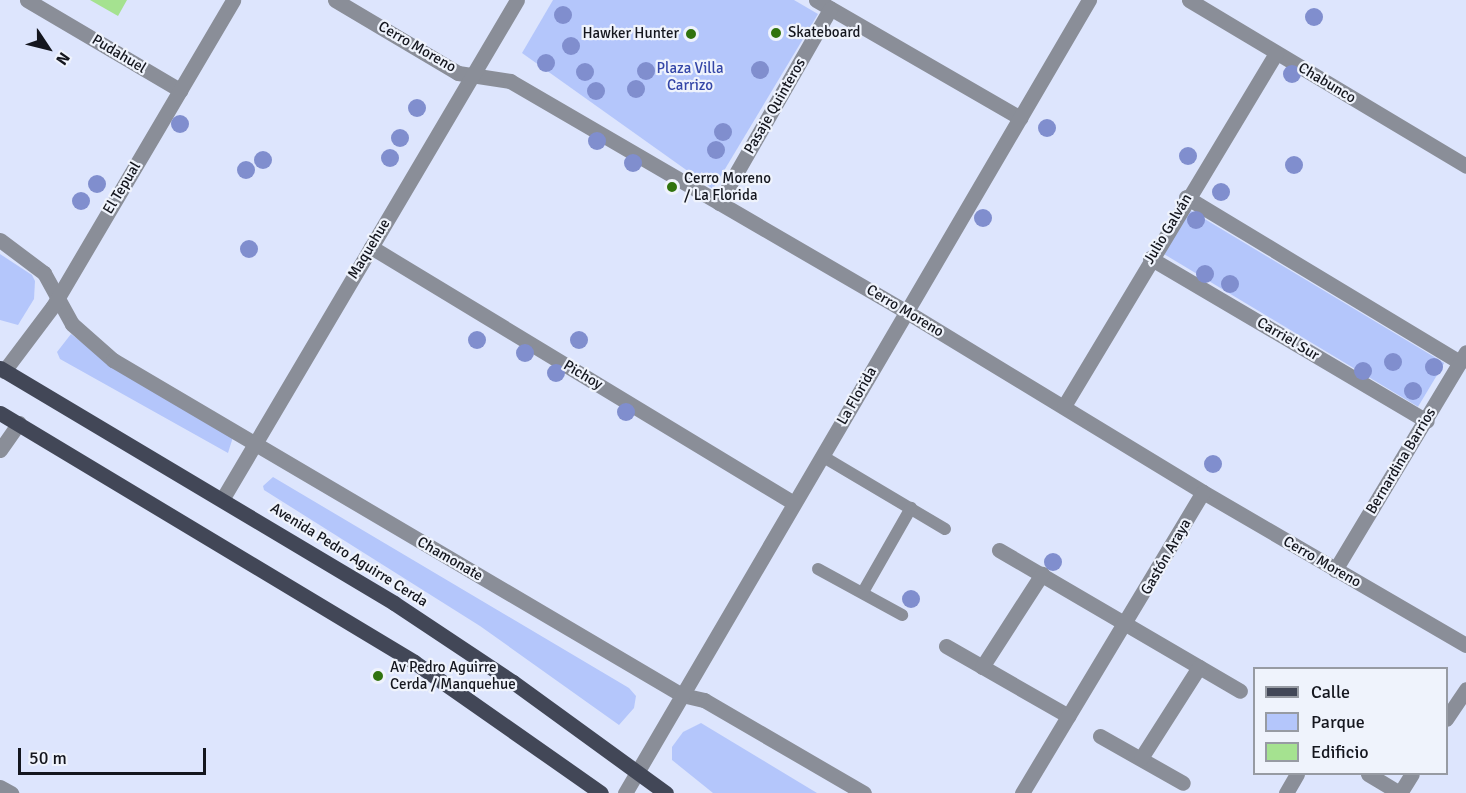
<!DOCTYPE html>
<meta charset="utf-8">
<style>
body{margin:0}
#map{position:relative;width:1466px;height:793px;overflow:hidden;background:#dde5fd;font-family:Signika,sans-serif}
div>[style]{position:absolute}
.green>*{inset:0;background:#b4c6fb;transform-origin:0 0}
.building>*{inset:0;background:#a5e290}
.lane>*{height:12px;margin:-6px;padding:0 6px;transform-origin:6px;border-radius:6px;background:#8a8e98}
.street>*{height:15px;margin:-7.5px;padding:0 7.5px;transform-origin:7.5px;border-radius:7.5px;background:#8a8e98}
.primary>*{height:15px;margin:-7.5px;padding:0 7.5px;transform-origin:7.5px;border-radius:7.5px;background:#424757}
.trees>*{width:18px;height:18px;margin:-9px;border-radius:50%;background:#808ece}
.dots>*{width:16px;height:16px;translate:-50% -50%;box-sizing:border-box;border:3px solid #eff3fc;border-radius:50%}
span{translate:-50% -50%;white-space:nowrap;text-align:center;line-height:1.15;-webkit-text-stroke:4.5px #eff3fc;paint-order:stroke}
.poi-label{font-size:15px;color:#14161e}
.left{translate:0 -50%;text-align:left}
.right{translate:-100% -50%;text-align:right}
.street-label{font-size:15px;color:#14161e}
.park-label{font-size:15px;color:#3446a7}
.legend{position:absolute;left:1253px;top:667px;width:195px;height:108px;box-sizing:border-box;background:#eff3fc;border:2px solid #979ba3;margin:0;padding:8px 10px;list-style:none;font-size:18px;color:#14161e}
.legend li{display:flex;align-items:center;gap:12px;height:30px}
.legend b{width:30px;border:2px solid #979ba3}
.north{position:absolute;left:18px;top:18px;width:60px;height:60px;-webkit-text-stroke:4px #eff3fc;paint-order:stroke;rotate:125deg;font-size:16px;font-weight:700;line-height:24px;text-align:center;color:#14161e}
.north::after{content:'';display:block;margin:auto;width:21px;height:27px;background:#14161e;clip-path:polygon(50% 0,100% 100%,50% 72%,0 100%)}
.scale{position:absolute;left:18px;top:748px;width:188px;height:27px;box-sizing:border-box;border:3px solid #14161e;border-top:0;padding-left:8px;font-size:18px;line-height:21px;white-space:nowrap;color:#14161e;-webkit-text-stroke:4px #eff3fc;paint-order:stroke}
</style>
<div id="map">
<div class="green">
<i style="clip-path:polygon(553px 0,794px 0,818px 14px,713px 189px,522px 53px)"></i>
<i style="left:1188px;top:209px;width:299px;height:51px;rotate:31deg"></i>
<i style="clip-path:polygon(0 254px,32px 275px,35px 281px,34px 299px,18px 325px,0 320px)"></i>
<i style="clip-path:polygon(71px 334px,111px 364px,233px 437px,228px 453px,60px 359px,57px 352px)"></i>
<i style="clip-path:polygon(273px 477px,629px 688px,636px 696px,634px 708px,619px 725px,480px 626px,264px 490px,263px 486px)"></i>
<i style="clip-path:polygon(701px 723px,817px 793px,713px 793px,672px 760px,672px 747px,683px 732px)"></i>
</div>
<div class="building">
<i style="clip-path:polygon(90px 0,127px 0,118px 16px)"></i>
</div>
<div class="lane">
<i style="left:822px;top:456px;width:143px;rotate:30.7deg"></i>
<i style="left:818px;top:569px;width:96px;rotate:28.7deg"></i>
<i style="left:863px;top:592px;width:97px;rotate:-60.3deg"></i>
</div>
<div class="street">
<i style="left:27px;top:0;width:178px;rotate:30.5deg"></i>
<i style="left:335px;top:0;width:143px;rotate:30.7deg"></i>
<i style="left:458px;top:73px;width:53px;rotate:8.7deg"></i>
<i style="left:510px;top:81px;width:459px;rotate:30.2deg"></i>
<i style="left:907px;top:312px;width:346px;rotate:31.3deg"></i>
<i style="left:1203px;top:492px;width:304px;rotate:30.2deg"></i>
<i style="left:816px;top:0;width:236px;rotate:30deg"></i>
<i style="left:1189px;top:0;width:323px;rotate:30.9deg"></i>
<i style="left:1186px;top:197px;width:320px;rotate:31.1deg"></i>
<i style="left:719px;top:203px;width:224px;rotate:-60.2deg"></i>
<i style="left:0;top:240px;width:55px;rotate:36.9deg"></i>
<i style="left:44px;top:273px;width:58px;rotate:61.2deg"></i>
<i style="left:72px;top:324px;width:55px;rotate:41.3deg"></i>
<i style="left:113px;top:360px;width:660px;rotate:30.49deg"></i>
<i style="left:682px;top:695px;width:23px;rotate:13deg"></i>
<i style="left:704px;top:700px;width:185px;rotate:30.2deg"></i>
<i style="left:371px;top:247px;width:494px;rotate:31.2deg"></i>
<i style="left:1150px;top:258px;width:321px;rotate:30.5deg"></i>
<i style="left:4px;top:371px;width:81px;rotate:-53deg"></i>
<i style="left:53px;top:306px;width:355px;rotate:-59.5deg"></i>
<i style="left:1064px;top:406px;width:412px;rotate:-59deg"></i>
<i style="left:0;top:450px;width:33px;rotate:-55deg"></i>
<i style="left:223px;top:498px;width:578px;rotate:-59.44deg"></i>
<i style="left:999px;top:550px;width:279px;rotate:30.3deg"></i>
<i style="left:1335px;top:570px;width:254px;rotate:-59deg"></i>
<i style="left:946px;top:646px;width:141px;rotate:29.8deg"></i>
<i style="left:982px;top:667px;width:111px;rotate:-57.2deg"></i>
<i style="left:1446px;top:719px;width:36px;rotate:-56deg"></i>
<i style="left:1100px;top:736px;width:95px;rotate:29.5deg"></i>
<i style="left:1141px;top:758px;width:108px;rotate:-57.5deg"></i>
<i style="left:1368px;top:774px;width:37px;rotate:31deg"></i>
<i style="left:0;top:787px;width:13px;rotate:29deg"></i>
<i style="left:625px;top:793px;width:919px;rotate:-59.67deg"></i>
<i style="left:1022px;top:793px;width:351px;rotate:-59deg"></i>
<i style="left:1286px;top:793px;width:22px;rotate:-60deg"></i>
<i style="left:1400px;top:793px;width:22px;rotate:-58deg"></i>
</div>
<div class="primary">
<i style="left:0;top:368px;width:459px;rotate:30.8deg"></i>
<i style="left:394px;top:603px;width:143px;rotate:33.6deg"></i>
<i style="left:513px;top:682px;width:189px;rotate:36deg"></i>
<i style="left:0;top:413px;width:483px;rotate:31deg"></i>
<i style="left:414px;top:662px;width:228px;rotate:35deg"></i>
</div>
<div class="trees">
<i style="left:563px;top:15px"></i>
<i style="left:1314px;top:17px"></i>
<i style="left:571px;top:46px"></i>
<i style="left:546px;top:63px"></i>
<i style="left:760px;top:70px"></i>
<i style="left:646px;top:71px"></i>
<i style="left:585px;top:72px"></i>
<i style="left:1292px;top:74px"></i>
<i style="left:636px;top:89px"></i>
<i style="left:596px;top:91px"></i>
<i style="left:417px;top:108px"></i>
<i style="left:180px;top:124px"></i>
<i style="left:1047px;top:128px"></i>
<i style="left:723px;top:132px"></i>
<i style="left:400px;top:138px"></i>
<i style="left:597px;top:141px"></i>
<i style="left:716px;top:150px"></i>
<i style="left:1188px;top:156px"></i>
<i style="left:390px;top:158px"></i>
<i style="left:263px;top:160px"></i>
<i style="left:633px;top:163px"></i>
<i style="left:1294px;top:165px"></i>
<i style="left:246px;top:170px"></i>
<i style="left:97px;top:184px"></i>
<i style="left:1221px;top:192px"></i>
<i style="left:81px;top:201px"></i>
<i style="left:983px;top:218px"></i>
<i style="left:1196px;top:220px"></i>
<i style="left:249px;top:249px"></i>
<i style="left:1205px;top:274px"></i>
<i style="left:1230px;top:284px"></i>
<i style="left:477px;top:340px"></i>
<i style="left:579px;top:340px"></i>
<i style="left:525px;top:353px"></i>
<i style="left:1393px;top:362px"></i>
<i style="left:1434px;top:367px"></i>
<i style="left:1363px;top:371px"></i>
<i style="left:556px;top:373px"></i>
<i style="left:1413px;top:391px"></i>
<i style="left:626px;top:412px"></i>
<i style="left:1213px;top:464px"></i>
<i style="left:1053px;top:562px"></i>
<i style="left:911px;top:599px"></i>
</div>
<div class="dots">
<i style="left:776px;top:33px;background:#31730e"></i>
<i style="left:691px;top:34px;background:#31730e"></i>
<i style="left:672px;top:187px;background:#31730e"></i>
<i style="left:378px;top:676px;background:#31730e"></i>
</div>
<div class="poi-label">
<span class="left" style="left:788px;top:33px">Skateboard</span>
<span class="right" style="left:679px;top:34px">Hawker Hunter</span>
<span class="left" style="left:684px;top:187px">Cerro Moreno<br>/ La Florida</span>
<span class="left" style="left:390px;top:676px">Av Pedro Aguirre<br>Cerda / Manquehue</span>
</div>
<div class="street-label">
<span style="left:417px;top:47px;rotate:30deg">Cerro Moreno</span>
<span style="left:119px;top:54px;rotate:31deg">Pudahuel</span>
<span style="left:1327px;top:83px;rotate:31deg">Chabunco</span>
<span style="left:775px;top:106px;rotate:-60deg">Pasaje Quinteros</span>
<span style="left:122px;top:188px;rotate:-59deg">El Tepual</span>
<span style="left:1168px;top:229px;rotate:-59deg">Julio Galván</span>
<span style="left:369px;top:249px;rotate:-59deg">Maquehue</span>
<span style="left:905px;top:311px;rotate:31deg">Cerro Moreno</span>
<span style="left:1288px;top:339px;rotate:31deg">Carriel Sur</span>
<span style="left:583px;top:375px;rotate:31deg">Pichoy</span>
<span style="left:857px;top:396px;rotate:-60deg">La Florida</span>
<span style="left:1401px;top:461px;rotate:-59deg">Bernardina Barrios</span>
<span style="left:349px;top:555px;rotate:32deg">Avenida Pedro Aguirre Cerda</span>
<span style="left:1166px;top:557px;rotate:-60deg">Gastón Araya</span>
<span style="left:450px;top:559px;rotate:30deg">Chamonate</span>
<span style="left:1322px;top:562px;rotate:30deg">Cerro Moreno</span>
</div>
<div class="park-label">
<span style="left:690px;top:77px">Plaza Villa<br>Carrizo</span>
</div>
<ul class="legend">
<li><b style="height:8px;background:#424757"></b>Calle</li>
<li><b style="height:16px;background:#b4c6fb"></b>Parque</li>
<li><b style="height:16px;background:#a5e290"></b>Edificio</li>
</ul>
<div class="north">N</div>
<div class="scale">50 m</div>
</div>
